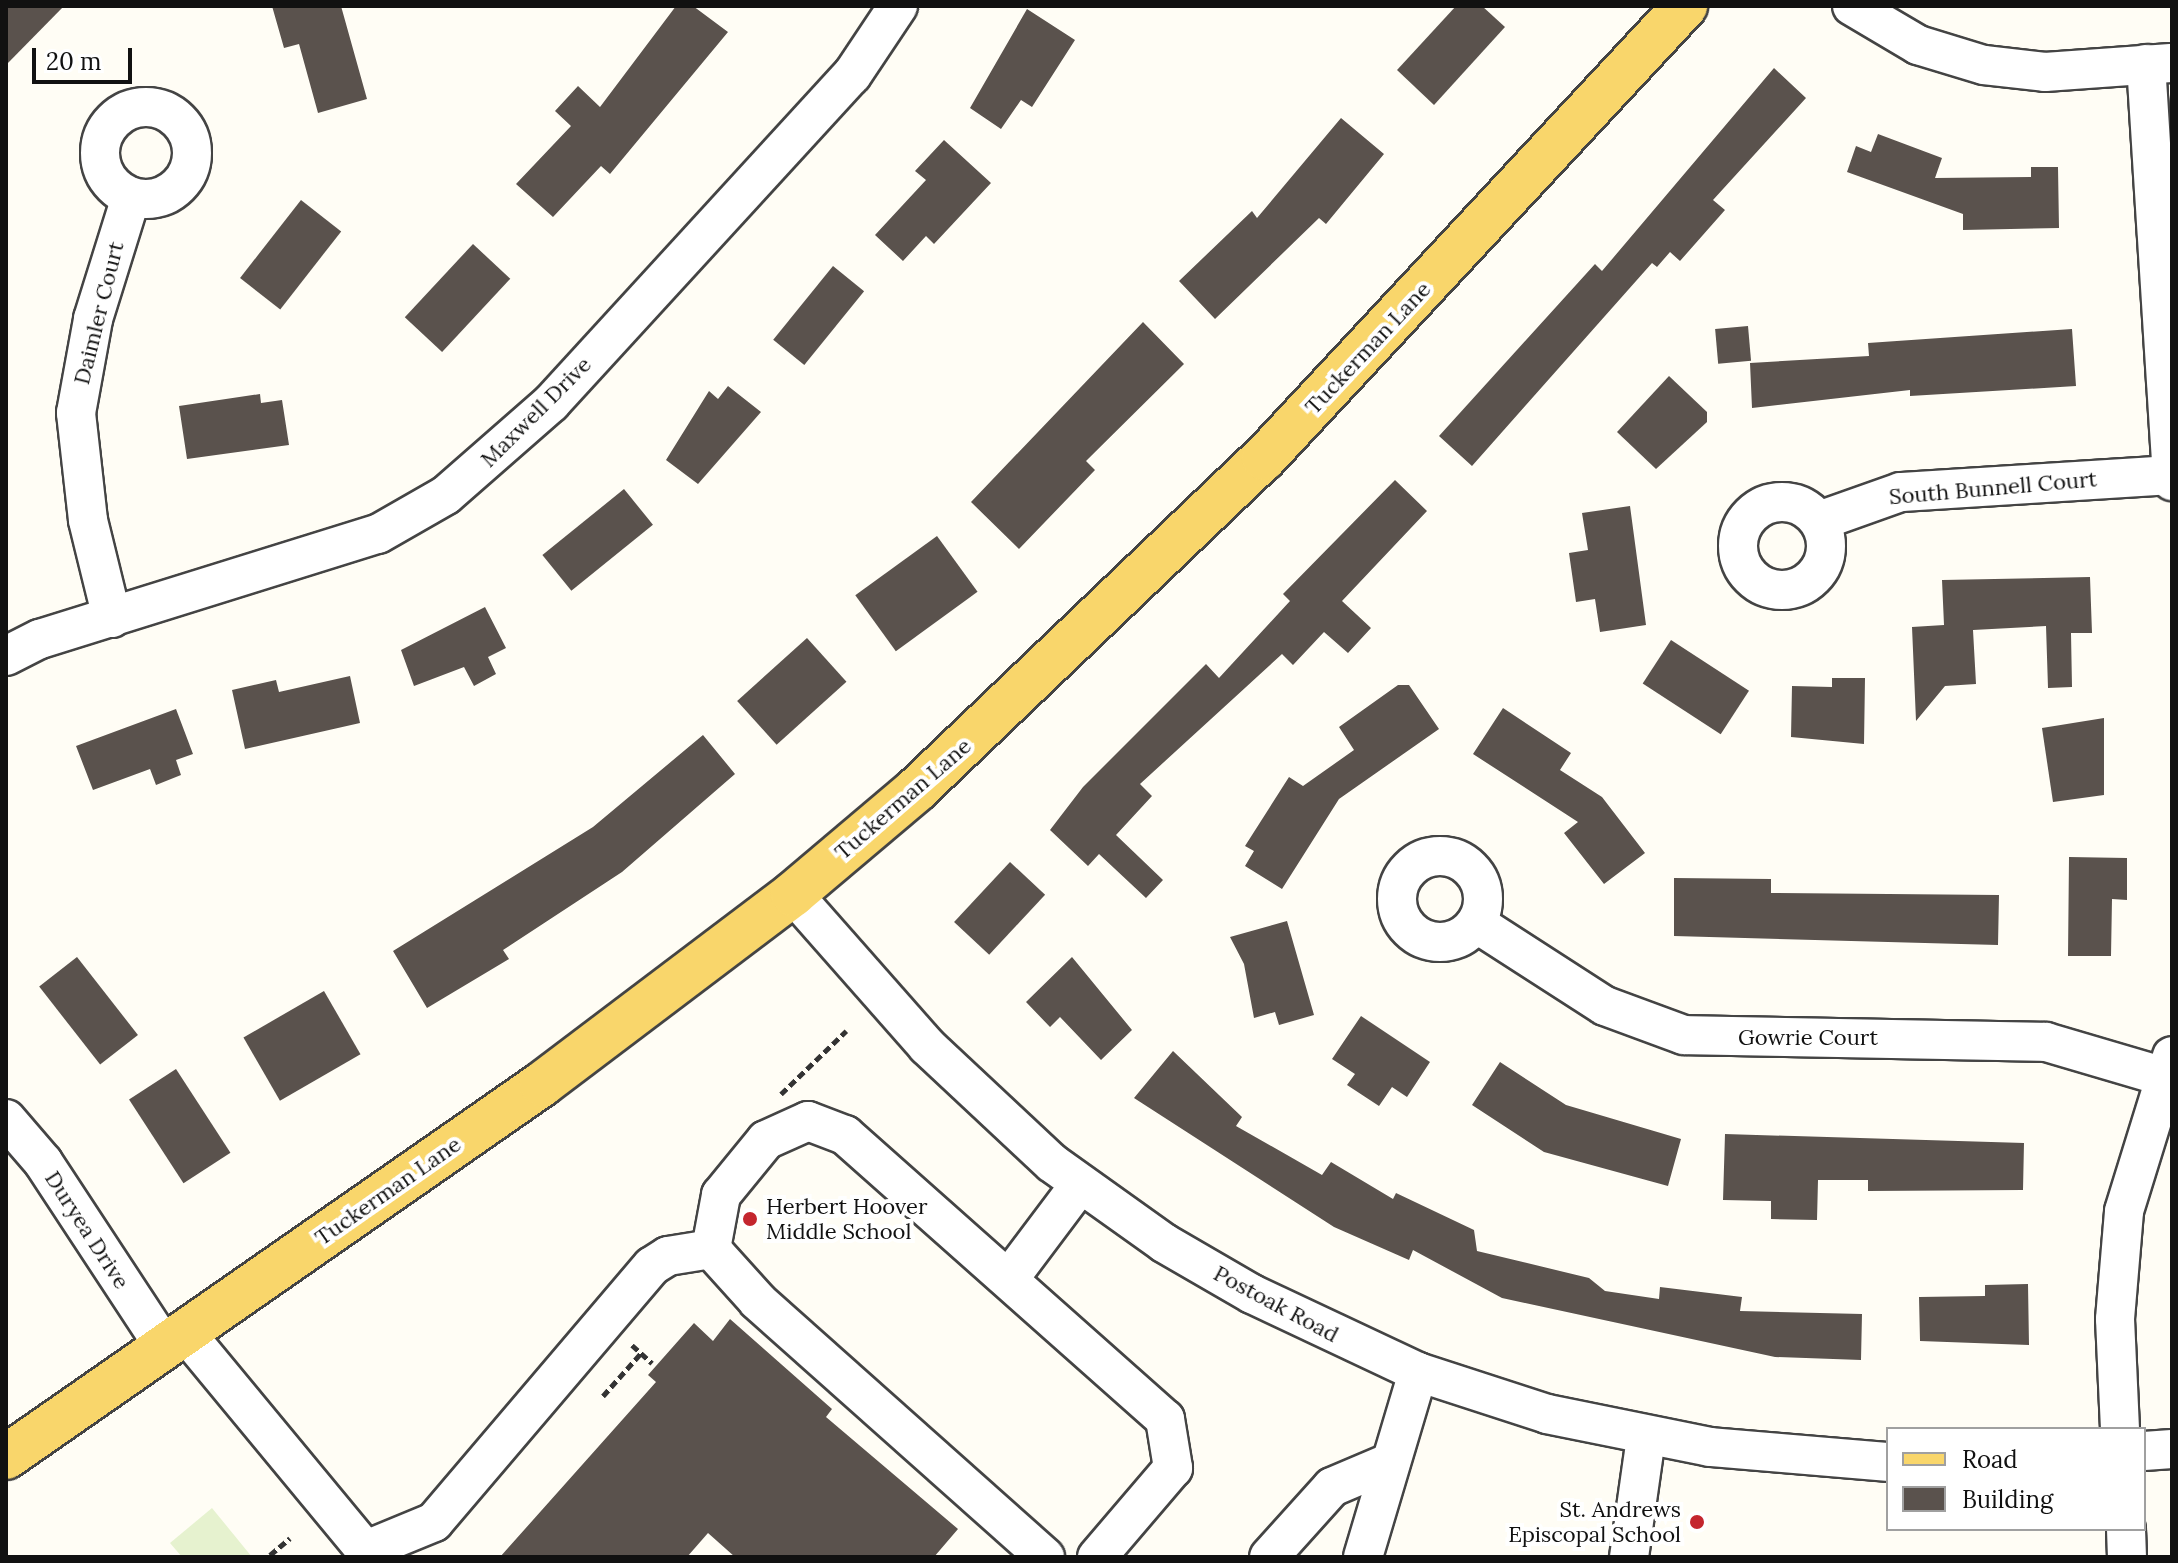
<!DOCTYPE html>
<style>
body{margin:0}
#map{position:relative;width:2178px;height:1563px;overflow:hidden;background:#fffdf5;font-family:Lora,serif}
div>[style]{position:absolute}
.pitch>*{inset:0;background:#e6f2cf}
.building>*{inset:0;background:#5a524d;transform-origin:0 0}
.path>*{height:5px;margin-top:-2.5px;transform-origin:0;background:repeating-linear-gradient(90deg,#333 0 8px,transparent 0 12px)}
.roads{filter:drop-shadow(2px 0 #444) drop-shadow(-2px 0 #444) drop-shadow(0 2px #444) drop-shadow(0 -2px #444)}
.minor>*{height:38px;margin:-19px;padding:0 19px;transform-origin:19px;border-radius:19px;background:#fff}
.minor>.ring{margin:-19px;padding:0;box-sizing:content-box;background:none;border:38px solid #fff;border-radius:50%}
.major>*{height:44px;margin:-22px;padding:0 22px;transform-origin:22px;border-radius:22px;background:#f9d66b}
.dots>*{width:22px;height:22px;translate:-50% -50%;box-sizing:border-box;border:4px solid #fff;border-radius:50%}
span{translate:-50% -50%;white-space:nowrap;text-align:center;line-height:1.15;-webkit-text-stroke:8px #fff;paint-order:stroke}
.street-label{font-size:22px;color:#111}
.poi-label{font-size:22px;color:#111}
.left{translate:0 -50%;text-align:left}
.right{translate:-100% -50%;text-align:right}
.frame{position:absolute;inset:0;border:8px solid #111;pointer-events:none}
.legend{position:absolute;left:1886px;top:1427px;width:260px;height:104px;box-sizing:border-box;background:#fff;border:2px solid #a0a0a0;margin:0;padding:10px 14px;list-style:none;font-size:24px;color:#111}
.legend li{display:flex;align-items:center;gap:16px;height:40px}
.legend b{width:40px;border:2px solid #a0a0a0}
.scale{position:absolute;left:32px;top:48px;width:100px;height:36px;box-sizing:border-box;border:4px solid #111;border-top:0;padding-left:10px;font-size:24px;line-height:28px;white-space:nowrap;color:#111;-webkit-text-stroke:6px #fff;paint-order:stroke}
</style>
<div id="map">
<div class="pitch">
<i style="clip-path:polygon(212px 1508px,252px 1557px,182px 1557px,170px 1543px)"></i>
</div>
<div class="building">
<i style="clip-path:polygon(6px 6px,64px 6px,6px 65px)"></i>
<i style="clip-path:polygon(272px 6px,341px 6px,367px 99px,318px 113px,299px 44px,284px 48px)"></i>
<i style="clip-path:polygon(676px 6px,693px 6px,728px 32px,610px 174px,601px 166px,553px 217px,516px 184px,571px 126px,555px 111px,578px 86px,600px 107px)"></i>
<i style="clip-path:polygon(1456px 6px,1482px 6px,1505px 27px,1434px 105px,1397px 70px)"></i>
<i style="clip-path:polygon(1027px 9px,1075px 40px,1032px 107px,1021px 100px,1001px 129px,970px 108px)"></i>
<i style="clip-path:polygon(1774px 68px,1806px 98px,1713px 200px,1725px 210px,1680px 261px,1670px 252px,1657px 267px,1652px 263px,1472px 466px,1439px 436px,1595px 264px,1602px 271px)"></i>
<i style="clip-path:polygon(1341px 118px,1384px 154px,1326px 224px,1319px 218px,1215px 319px,1179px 281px,1252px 211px,1257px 218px)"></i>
<i style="clip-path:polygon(1878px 134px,1942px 158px,1935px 178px,2031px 177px,2031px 167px,2058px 167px,2059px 228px,1963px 230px,1963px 214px,1847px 172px,1856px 146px,1871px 152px)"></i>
<i style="clip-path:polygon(944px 140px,991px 183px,934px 244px,926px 236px,903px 261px,875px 235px,926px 180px,915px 171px)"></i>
<i style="left:301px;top:200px;width:51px;height:99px;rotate:38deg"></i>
<i style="left:473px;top:244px;width:51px;height:100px;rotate:43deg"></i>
<i style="left:833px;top:266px;width:40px;height:95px;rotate:39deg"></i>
<i style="clip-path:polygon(1143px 322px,1184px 364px,1086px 461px,1095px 470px,1019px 549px,971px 502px)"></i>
<i style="left:1748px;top:326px;width:35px;height:33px;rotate:85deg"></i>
<i style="clip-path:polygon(2072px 329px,2076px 386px,1910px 396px,1910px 390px,1752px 408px,1750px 363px,1869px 356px,1868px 343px)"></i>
<i style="clip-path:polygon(1669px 376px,1707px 412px,1707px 422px,1656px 469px,1617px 432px)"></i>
<i style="clip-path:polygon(728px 386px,761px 412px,698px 484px,666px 460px,709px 391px,718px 399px)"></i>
<i style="clip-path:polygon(260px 394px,261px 403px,282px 400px,289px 445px,187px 459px,179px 406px)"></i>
<i style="clip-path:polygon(1395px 480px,1427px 511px,1342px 601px,1371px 628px,1348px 653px,1324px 632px,1293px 665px,1282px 654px,1140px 784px,1152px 796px,1116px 835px,1163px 880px,1146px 898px,1099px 854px,1088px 866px,1050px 830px,1083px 787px,1206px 664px,1219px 678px,1290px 601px,1283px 594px)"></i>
<i style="left:624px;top:489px;width:46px;height:105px;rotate:51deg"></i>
<i style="clip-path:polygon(1630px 506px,1646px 625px,1600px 632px,1595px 599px,1576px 602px,1569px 553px,1588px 550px,1582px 513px)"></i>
<i style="left:937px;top:536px;width:69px;height:101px;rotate:54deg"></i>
<i style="clip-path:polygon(2090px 577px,2092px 633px,2071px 633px,2072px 687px,2048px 688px,2046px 626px,1973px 630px,1976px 684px,1945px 686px,1916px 721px,1912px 627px,1944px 625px,1942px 580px)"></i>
<i style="clip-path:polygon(485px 607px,506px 648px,488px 657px,496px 674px,474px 686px,464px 667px,414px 686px,401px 650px)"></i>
<i style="left:807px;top:638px;width:59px;height:94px;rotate:48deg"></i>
<i style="left:1671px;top:640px;width:93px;height:52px;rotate:33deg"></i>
<i style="clip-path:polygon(350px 676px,360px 723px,245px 749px,232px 690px,276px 680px,279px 692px)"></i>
<i style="clip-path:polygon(1832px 678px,1865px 678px,1864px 744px,1791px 737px,1792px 686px,1832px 687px)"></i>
<i style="clip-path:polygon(1398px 685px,1409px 685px,1439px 729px,1339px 799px,1282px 889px,1245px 866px,1254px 851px,1245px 846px,1289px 777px,1303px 786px,1354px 750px,1339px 727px)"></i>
<i style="clip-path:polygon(1503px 708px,1571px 753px,1560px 770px,1602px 797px,1645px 853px,1604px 884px,1564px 833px,1578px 822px,1473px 754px)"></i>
<i style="clip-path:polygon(176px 709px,193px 754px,176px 760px,181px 775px,156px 785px,150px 769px,93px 790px,76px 746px)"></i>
<i style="clip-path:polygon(2104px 718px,2104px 795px,2053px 802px,2042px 728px)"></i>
<i style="clip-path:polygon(703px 735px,735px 774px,622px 872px,503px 950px,509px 959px,427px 1008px,393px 951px,593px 827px)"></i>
<i style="clip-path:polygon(2069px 857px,2127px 858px,2127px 900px,2112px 899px,2111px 956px,2068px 956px)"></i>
<i style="left:1010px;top:862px;width:48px;height:82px;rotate:43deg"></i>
<i style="clip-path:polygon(1674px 878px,1771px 879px,1771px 893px,1999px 895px,1998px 945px,1674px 936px)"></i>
<i style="clip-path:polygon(1287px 921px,1314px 1015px,1279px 1025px,1275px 1012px,1254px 1018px,1244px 964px,1230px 937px)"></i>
<i style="left:77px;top:957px;width:99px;height:48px;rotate:52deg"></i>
<i style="clip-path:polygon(1072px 957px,1132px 1030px,1101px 1060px,1060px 1017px,1050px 1027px,1026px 1002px)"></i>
<i style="left:324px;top:991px;width:73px;height:93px;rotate:60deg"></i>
<i style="clip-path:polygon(1361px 1016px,1430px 1062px,1407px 1097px,1392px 1087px,1379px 1106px,1347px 1085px,1355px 1074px,1332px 1059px)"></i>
<i style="clip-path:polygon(1173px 1051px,1242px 1117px,1236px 1126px,1322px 1175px,1331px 1162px,1393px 1199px,1396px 1193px,1474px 1230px,1477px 1251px,1589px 1278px,1605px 1291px,1659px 1299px,1660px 1287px,1742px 1297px,1740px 1311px,1862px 1314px,1861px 1360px,1775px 1357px,1502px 1298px,1413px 1250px,1409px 1260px,1334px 1227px,1134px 1098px)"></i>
<i style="clip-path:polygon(1500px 1062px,1566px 1105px,1681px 1139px,1668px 1186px,1544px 1152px,1472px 1105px)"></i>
<i style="left:176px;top:1069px;width:100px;height:56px;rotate:57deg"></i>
<i style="clip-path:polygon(1725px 1134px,2024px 1143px,2023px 1190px,1868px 1191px,1868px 1180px,1818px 1180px,1817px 1220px,1771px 1219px,1771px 1201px,1723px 1200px)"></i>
<i style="clip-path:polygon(2028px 1284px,2029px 1345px,1920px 1341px,1919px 1297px,1985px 1296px,1985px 1285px)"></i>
<i style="clip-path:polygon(730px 1319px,832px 1409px,826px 1417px,958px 1529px,934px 1557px,735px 1557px,708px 1533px,687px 1557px,500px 1557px,656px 1382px,648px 1375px,694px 1323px,713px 1341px)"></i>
</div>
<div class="path">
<i style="left:781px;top:1094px;width:91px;rotate:-44.1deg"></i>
<i style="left:632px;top:1345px;width:27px;rotate:42deg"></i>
<i style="left:603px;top:1396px;width:57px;rotate:-48.5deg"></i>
<i style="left:270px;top:1555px;width:26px;rotate:-40deg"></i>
</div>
<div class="roads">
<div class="minor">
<i style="left:1852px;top:6px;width:77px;rotate:30.6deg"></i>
<i style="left:1918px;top:45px;width:69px;rotate:16.9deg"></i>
<i style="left:1984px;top:65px;width:61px;rotate:6.5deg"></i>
<i style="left:2045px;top:72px;width:126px;rotate:-4.1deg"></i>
<i style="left:2146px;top:64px;width:418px;rotate:86.4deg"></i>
<i class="ring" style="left:100px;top:107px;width:54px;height:54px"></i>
<i class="ring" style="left:1738px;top:502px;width:50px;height:50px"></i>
<i style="left:1819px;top:521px;width:87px;rotate:-19.5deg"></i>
<i style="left:1901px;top:492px;width:272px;rotate:-3.6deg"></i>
<i style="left:112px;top:618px;width:101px;rotate:-103.8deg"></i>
<i style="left:88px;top:520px;width:108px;rotate:-96.4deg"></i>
<i style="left:76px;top:413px;width:96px;rotate:-79.7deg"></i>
<i style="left:93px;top:319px;width:128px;rotate:-72.7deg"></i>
<i style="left:6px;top:656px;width:38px;rotate:-27deg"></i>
<i style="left:40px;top:639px;width:354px;rotate:-17.3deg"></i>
<i style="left:378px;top:534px;width:78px;rotate:-29.8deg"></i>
<i style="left:446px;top:495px;width:140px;rotate:-41.2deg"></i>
<i style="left:551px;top:403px;width:445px;rotate:-47.5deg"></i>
<i style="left:852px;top:75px;width:83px;rotate:-56.3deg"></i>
<i class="ring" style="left:1397px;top:856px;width:48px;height:48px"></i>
<i style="left:793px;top:894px;width:203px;rotate:48.6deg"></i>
<i style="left:927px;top:1046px;width:171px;rotate:43.1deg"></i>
<i style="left:1052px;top:1163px;width:138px;rotate:35.5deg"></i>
<i style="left:1164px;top:1243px;width:102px;rotate:30.1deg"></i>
<i style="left:1252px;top:1294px;width:183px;rotate:25.2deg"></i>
<i style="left:1418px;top:1372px;width:136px;rotate:18deg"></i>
<i style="left:1547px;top:1414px;width:166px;rotate:11.4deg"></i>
<i style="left:1710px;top:1447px;width:179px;rotate:4.8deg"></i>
<i style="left:1476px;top:923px;width:153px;rotate:32.8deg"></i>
<i style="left:1605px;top:1006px;width:84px;rotate:20.2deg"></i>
<i style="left:1684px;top:1035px;width:362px;rotate:1.1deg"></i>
<i style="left:2046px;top:1042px;width:124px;rotate:16.4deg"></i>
<i style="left:6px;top:1119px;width:57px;rotate:49.3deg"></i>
<i style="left:43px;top:1162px;width:219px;rotate:56.7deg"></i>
<i style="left:1011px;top:1276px;width:115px;rotate:-53.1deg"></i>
<i style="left:184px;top:1331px;width:293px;rotate:50.4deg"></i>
<i style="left:2120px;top:1429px;width:110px;rotate:-92.6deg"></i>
<i style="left:2115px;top:1319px;width:108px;rotate:-85.2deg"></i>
<i style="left:2124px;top:1211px;width:162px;rotate:-72.8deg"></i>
<i style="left:2144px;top:1451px;width:28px;rotate:-4deg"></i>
<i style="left:2126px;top:1529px;width:28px;rotate:88deg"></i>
<i style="left:371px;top:1548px;width:68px;rotate:-22.4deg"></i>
<i style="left:434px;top:1522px;width:336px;rotate:-49.6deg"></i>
<i style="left:652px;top:1266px;width:19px;rotate:-32deg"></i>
<i style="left:668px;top:1256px;width:44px;rotate:-9.2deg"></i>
<i style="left:1045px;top:1557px;width:385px;rotate:-138.3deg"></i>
<i style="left:758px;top:1301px;width:70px;rotate:-132.1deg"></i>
<i style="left:711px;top:1249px;width:55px;rotate:-79.5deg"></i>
<i style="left:721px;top:1195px;width:71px;rotate:-50.7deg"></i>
<i style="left:766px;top:1140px;width:46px;rotate:-24.3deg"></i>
<i style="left:808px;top:1121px;width:40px;rotate:21deg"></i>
<i style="left:845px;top:1135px;width:428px;rotate:41.6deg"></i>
<i style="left:1165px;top:1419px;width:50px;rotate:80.7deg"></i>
<i style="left:1173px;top:1468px;width:117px;rotate:130.5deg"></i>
<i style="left:1269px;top:1557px;width:94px;rotate:-48deg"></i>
<i style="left:1332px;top:1487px;width:64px;rotate:-23deg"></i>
<i style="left:1363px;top:1557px;width:193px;rotate:-73.4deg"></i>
<i style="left:1629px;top:1557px;width:121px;rotate:-81.9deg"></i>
</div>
<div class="major">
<i style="left:6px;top:1457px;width:653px;rotate:-34.83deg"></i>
<i style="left:542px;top:1084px;width:315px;rotate:-37.1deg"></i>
<i style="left:793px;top:894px;width:161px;rotate:-40.2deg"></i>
<i style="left:916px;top:790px;width:481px;rotate:-43.7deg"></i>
<i style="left:1264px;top:458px;width:618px;rotate:-47.03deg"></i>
</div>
</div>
<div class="dots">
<i style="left:750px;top:1219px;background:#c4262e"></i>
<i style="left:1697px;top:1522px;background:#c4262e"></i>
</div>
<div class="street-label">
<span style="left:99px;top:313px;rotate:-76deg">Daimler Court</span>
<span style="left:1368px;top:348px;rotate:-47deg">Tuckerman Lane</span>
<span style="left:536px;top:412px;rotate:-45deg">Maxwell Drive</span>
<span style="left:1993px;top:488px;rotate:-5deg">South Bunnell Court</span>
<span style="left:903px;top:799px;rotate:-41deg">Tuckerman Lane</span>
<span style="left:1808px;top:1038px">Gowrie Court</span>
<span style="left:388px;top:1191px;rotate:-35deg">Tuckerman Lane</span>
<span style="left:87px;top:1230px;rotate:57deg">Duryea Drive</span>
<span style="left:1276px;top:1304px;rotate:28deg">Postoak Road</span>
</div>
<div class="poi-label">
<span class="left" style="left:766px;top:1219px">Herbert Hoover<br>Middle School</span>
<span class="right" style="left:1681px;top:1522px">St. Andrews<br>Episcopal School</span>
</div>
<div class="frame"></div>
<ul class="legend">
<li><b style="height:10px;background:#f9d66b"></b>Road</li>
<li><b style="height:22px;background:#5a524d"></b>Building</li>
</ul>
<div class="scale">20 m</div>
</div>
